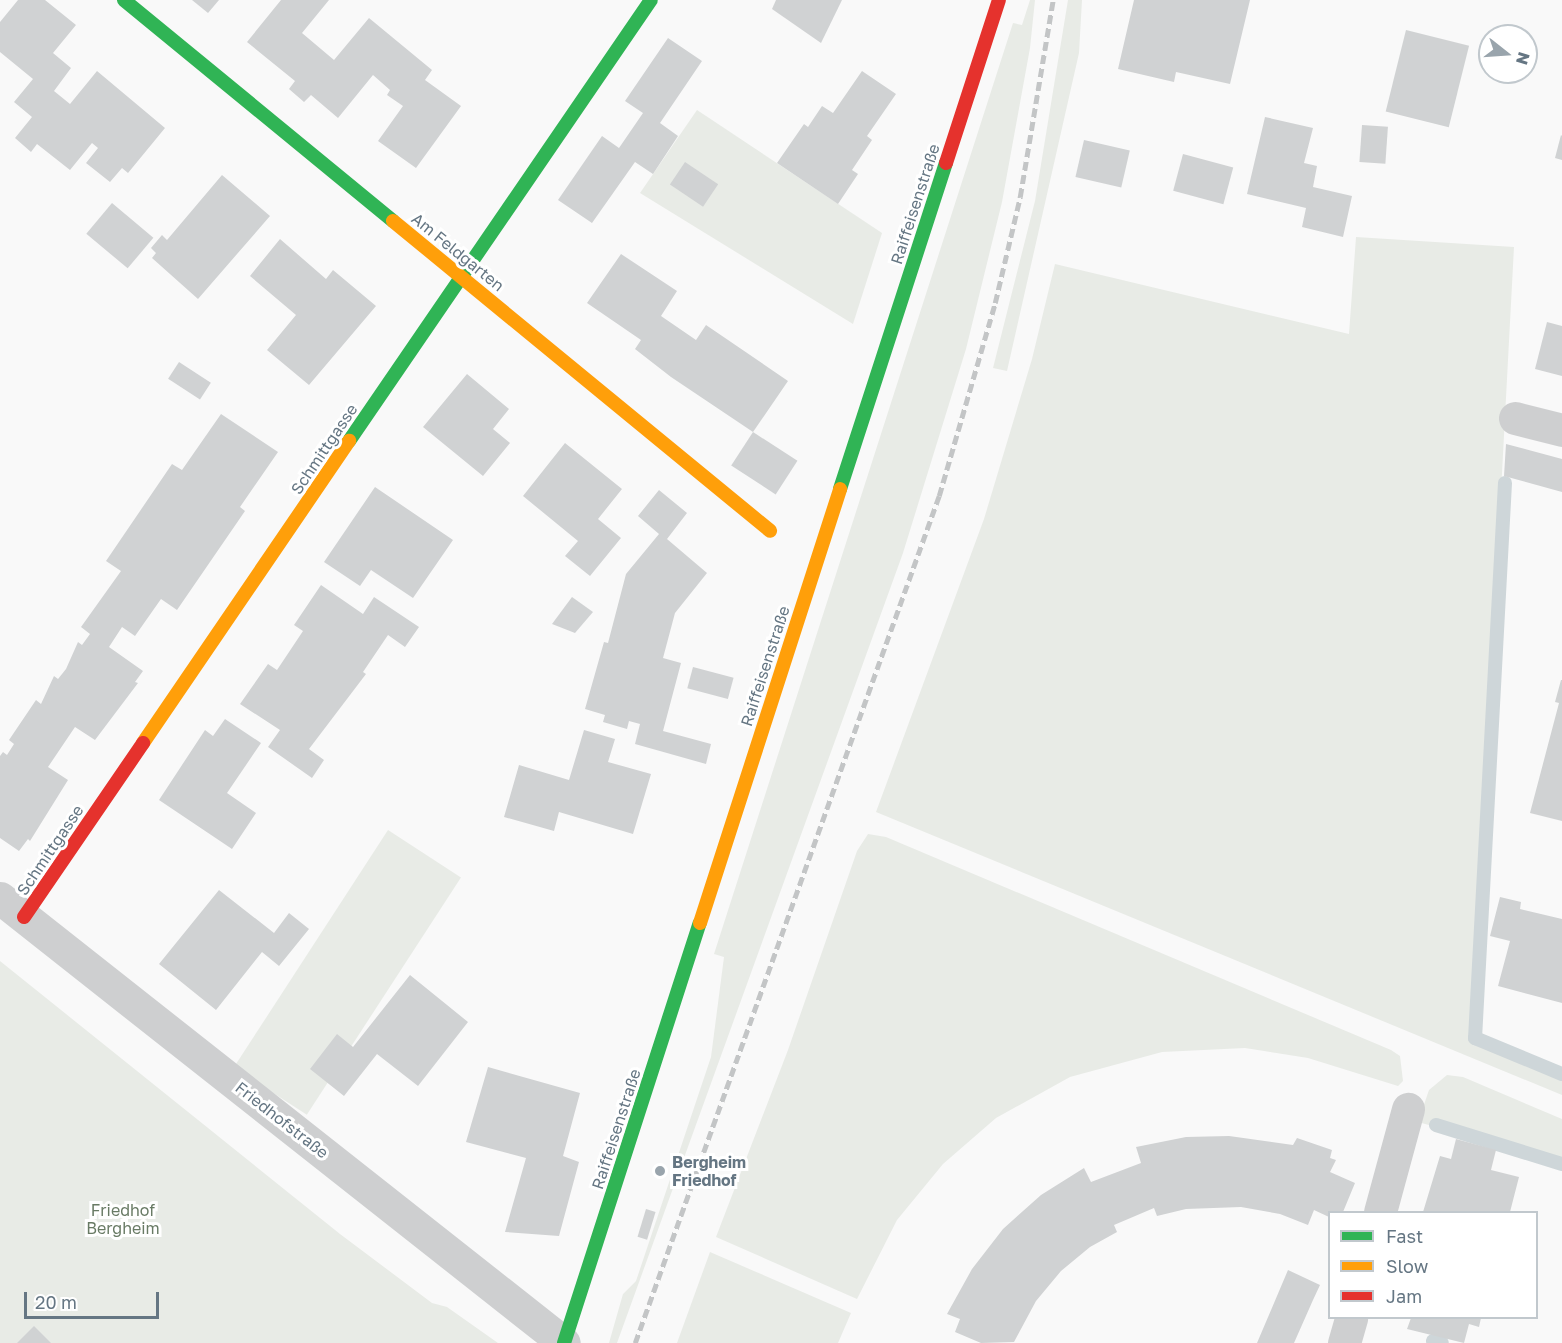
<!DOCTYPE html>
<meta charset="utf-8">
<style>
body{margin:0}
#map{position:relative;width:1562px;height:1343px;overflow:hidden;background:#f9f9f9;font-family:"Golos Text",sans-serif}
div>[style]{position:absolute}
.green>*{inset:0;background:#e8ebe6;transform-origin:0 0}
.stream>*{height:14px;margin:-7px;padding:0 7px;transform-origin:7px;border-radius:7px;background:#ced6d9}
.building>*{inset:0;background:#d0d2d3;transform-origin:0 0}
.street>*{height:33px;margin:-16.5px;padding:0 16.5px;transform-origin:16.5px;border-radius:16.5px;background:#cecfd0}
.fast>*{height:14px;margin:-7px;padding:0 7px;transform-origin:7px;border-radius:7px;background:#30b455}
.slow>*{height:14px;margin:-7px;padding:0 7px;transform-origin:7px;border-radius:7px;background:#ff9f0a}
.jam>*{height:14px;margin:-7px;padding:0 7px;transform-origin:7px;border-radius:7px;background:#e5322d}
.rail>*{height:4.5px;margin-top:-2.25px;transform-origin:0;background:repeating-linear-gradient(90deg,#c3c5c6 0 9px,transparent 0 13.5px)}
.dots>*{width:16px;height:16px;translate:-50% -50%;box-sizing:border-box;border:3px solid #fff;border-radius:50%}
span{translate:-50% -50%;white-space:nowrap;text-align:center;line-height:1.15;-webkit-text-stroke:6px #fff;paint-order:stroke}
.street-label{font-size:16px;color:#657683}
.poi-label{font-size:16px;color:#657683;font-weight:700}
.left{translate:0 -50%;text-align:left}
.park-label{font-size:16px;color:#687a64}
.legend{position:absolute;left:1328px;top:1211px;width:210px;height:108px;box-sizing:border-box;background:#fff;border:2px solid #c1c8cd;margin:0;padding:8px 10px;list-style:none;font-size:18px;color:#657683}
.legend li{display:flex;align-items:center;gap:12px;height:30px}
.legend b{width:30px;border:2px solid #c1c8cd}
.north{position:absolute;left:1478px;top:24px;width:60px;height:60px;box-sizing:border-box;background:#fff;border:2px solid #c1c8cd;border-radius:50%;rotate:107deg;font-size:16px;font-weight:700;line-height:24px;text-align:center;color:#657683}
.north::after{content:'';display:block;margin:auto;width:21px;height:27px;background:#99a4ac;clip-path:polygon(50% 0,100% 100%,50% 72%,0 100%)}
.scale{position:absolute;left:24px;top:1292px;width:135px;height:27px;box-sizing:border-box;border:3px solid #657683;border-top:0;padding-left:8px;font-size:18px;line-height:21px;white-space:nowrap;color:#657683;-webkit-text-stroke:4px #fff;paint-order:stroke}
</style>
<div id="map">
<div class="green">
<i style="clip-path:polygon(1030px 0,1035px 0,1030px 48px,1002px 202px,966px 349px,903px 553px,617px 1343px,609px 1343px,623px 1294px,636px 1281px,711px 1057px,724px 957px,714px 954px,1013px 23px,1022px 25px)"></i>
<i style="clip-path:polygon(1068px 0,1082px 0,1079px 53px,1007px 371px,993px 368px,1035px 201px)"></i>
<i style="clip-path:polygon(697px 110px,882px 233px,853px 324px,640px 193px)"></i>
<i style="clip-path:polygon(1356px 237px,1514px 247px,1472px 1039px,1562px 1077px,1562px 1095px,876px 812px,984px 519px,1032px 359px,1055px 264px,1349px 334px)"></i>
<i style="left:388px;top:830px;width:87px;height:283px;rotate:33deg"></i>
<i style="clip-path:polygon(868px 834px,886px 837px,1391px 1050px,1400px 1056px,1403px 1081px,1398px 1086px,1308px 1058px,1245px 1048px,1162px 1052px,1070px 1077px,996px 1118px,943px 1164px,897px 1220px,857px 1299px,716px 1237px,788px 1050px,857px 851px)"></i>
<i style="clip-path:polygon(0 961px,340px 1234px,432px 1303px,447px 1307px,498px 1343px,0 1343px)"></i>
<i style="clip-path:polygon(1447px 1075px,1463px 1077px,1562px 1119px,1562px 1160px,1438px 1121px,1436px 1127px,1418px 1122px,1429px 1090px)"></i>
<i style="clip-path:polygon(710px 1252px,851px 1313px,838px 1343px,677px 1343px)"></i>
</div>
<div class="stream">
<i style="left:1505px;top:483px;width:556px;rotate:93.09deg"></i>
<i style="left:1475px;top:1038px;width:94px;rotate:22.5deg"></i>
<i style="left:1436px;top:1125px;width:132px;rotate:17.2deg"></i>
<i style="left:1433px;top:1341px;width:9px;rotate:13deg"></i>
</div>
<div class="building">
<i style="clip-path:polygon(18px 0,45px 0,76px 25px,53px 53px,71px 68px,54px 91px,70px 104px,97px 71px,165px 128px,128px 173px,122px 168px,110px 182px,86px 163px,98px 148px,92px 143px,70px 170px,37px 144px,31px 152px,15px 138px,32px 117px,14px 102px,33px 79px,0 52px,0 22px)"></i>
<i style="clip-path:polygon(192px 0,219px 0,208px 13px)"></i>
<i style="clip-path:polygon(281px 0,329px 0,302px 33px,334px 60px,369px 18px,432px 70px,425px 80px,461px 106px,416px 168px,378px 141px,403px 106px,387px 95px,390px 90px,373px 75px,338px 118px,311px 95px,304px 102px,289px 89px,295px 81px,247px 42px)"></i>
<i style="clip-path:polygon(776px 0,842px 0,821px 43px,772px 9px)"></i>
<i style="clip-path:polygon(1134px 0,1250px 0,1230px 84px,1176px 72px,1174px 82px,1118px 69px)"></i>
<i style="left:1406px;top:30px;width:65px;height:84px;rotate:14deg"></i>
<i style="clip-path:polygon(668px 38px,702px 61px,660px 123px,678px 136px,653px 174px,635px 162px,592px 223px,558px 200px,602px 136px,619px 148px,643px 113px,625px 101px)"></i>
<i style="clip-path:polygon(862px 71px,896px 94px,867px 136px,872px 140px,852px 170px,858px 174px,838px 204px,777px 163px,804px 124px,808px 127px,822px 106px,833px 113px)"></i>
<i style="clip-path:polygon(1265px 117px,1313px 128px,1304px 163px,1317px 166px,1313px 187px,1352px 196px,1343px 237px,1302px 227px,1306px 208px,1247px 194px)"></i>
<i style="left:1362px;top:125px;width:26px;height:37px;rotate:4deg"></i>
<i style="clip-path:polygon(1561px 135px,1562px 136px,1562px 160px,1555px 158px)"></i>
<i style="left:1084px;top:140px;width:47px;height:38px;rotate:13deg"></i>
<i style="left:1183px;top:154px;width:52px;height:38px;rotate:15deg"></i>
<i style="left:685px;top:162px;width:40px;height:27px;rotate:34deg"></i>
<i style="clip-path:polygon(222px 175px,270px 216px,198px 299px,152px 258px,156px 253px,151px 248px,162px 235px,167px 240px)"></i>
<i style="left:112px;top:203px;width:54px;height:40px;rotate:40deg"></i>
<i style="clip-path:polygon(280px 239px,326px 279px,333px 270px,376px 306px,309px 385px,267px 350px,296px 315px,250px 276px)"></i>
<i style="clip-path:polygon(621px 254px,677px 291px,661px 316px,696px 340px,706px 325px,788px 381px,753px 432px,671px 377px,635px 349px,641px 340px,587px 303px)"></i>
<i style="clip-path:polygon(1547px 322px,1562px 326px,1562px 376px,1535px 369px)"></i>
<i style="left:179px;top:362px;width:38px;height:20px;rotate:33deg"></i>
<i style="clip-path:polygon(467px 374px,509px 409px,493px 429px,510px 443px,483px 476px,423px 427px)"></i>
<i style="clip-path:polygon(221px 414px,278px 452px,240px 507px,245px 511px,177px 610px,161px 599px,135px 636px,122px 627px,109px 647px,143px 671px,135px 682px,138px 683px,95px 740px,75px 727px,48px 767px,68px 780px,30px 841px,28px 839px,19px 851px,0 838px,0 756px,3px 752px,7px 755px,14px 744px,9px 740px,36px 700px,41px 704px,54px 676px,58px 679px,66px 669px,78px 642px,82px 645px,90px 634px,81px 627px,121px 571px,106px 561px,172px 464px,182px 470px)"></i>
<i style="left:753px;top:432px;width:53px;height:40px;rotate:33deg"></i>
<i style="clip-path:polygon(565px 443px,622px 489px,598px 519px,621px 538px,590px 576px,565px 556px,578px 541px,523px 496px)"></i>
<i style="clip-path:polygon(1506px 444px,1562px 459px,1562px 492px,1504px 476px)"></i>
<i style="clip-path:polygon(375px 487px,453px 540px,413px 598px,371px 570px,360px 586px,324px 562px)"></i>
<i style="clip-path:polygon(659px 490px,687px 513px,667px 539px,707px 573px,675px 613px,663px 658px,681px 663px,663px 731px,711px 744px,706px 764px,635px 744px,640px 724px,629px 721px,627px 729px,603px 722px,605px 715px,585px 709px,604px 642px,608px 643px,626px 574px,659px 534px,638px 516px)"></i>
<i style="clip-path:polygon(321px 585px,363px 614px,374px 597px,419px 627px,405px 647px,388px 635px,363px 672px,366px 674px,309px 749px,324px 760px,312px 778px,268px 747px,280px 730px,240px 704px,268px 664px,277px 670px,303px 631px,294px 625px)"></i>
<i style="clip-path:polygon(572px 597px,593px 612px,575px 633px,552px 624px)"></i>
<i style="left:693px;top:667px;width:42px;height:22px;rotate:15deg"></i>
<i style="clip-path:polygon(1561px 680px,1562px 680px,1562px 821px,1530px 813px,1559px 703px,1555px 702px)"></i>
<i style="clip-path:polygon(225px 719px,261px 743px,227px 793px,256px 813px,232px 849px,159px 800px,205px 730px,213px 736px)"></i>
<i style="clip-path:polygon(584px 730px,615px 739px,608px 762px,651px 774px,633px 834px,559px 812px,554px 831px,504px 817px,519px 765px,569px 780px)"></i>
<i style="clip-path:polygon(219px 890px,274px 933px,289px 913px,309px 929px,279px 966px,262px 952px,216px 1010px,159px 964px)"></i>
<i style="clip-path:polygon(1500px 897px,1521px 902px,1520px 909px,1562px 919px,1562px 1003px,1498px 986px,1510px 941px,1490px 936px)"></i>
<i style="clip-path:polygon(410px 975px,468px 1022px,418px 1086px,377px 1054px,344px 1096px,310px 1069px,337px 1034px,353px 1047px)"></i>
<i style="clip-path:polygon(488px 1067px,580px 1093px,563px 1156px,579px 1162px,559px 1236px,505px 1232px,526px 1158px,466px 1142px)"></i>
<i style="clip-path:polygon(1229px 1136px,1293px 1145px,1297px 1138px,1332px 1150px,1330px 1158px,1336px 1160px,1330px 1172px,1355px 1183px,1343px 1212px,1329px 1212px,1329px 1217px,1314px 1210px,1308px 1225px,1280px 1214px,1241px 1207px,1186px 1209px,1157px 1216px,1154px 1208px,1114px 1225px,1117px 1232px,1090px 1247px,1061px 1271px,1036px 1301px,1014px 1342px,981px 1343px,955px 1332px,960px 1319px,947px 1314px,972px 1269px,1003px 1229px,1041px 1195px,1084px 1168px,1091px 1182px,1141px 1163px,1136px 1147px,1186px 1137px)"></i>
<i style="clip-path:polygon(1456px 1139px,1496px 1150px,1491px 1170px,1519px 1177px,1510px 1212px,1423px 1212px,1440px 1156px,1451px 1159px)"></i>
<i style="left:646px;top:1209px;width:10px;height:29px;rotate:17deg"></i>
<i style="clip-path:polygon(1288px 1270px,1320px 1285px,1313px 1300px,1294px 1343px,1257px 1343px)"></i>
<i style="clip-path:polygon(1411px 1318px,1481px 1318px,1479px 1327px,1469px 1324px,1464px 1343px,1407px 1329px)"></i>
<i style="clip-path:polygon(34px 1326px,51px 1343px,17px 1343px)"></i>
</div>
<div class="street">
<i style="left:1515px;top:418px;width:49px;rotate:14.3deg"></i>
<i style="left:0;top:898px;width:718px;rotate:38.27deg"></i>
<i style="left:1380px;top:1212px;width:107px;rotate:-74.8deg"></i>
<i style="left:1344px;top:1343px;width:26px;rotate:-74deg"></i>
</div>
<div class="fast">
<i style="left:124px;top:0;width:348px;rotate:39.4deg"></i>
<i style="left:349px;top:441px;width:534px;rotate:-55.6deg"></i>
<i style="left:840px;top:489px;width:343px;rotate:-72deg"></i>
<i style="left:564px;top:1343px;width:441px;rotate:-72.1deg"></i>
</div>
<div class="slow">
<i style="left:393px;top:221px;width:488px;rotate:39.4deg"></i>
<i style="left:143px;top:743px;width:366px;rotate:-55.7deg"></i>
<i style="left:700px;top:923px;width:456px;rotate:-72.1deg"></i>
</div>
<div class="jam">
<i style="left:946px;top:163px;width:171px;rotate:-72deg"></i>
<i style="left:24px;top:917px;width:211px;rotate:-55.6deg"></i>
</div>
<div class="rail">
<i style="left:635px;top:1343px;width:900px;rotate:-70.26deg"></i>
<i style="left:939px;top:496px;width:201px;rotate:-73.8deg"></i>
<i style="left:995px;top:303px;width:109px;rotate:-76.7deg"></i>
<i style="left:1020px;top:197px;width:200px;rotate:-80.5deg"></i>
</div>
<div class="dots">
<i style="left:660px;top:1171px;background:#99a4ac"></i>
</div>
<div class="street-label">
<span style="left:915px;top:204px;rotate:-72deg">Raiffeisenstraße</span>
<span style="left:458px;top:252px;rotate:39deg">Am Feldgarten</span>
<span style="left:324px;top:449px;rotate:-56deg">Schmittgasse</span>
<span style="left:765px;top:666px;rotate:-72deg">Raiffeisenstraße</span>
<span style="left:50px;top:850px;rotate:-56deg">Schmittgasse</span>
<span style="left:282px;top:1120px;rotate:38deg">Friedhofstraße</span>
<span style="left:616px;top:1129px;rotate:-72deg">Raiffeisenstraße</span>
</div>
<div class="poi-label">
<span class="left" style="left:672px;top:1171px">Bergheim<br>Friedhof</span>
</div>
<div class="park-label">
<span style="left:123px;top:1219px">Friedhof<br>Bergheim</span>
</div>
<ul class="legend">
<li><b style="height:8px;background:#30b455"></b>Fast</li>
<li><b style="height:8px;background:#ff9f0a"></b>Slow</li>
<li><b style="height:8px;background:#e5322d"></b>Jam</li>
</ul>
<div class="north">N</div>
<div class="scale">20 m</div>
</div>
